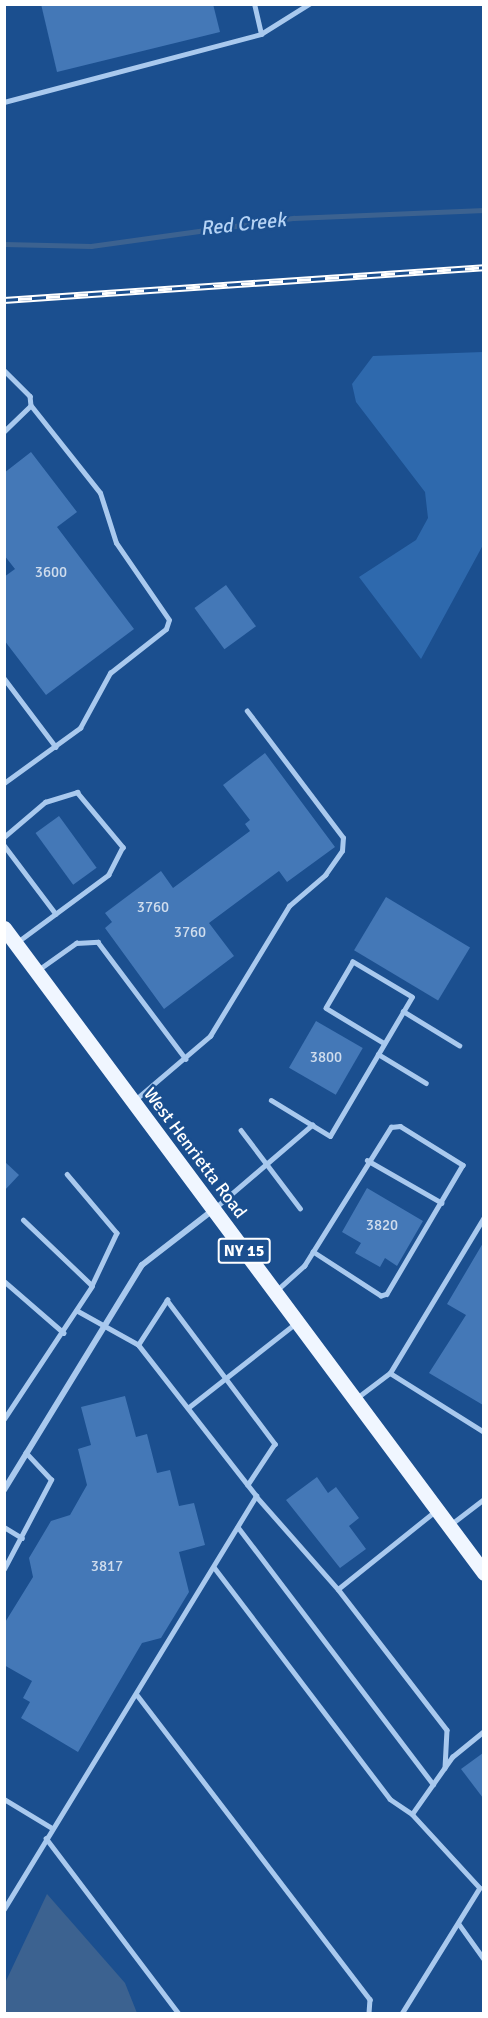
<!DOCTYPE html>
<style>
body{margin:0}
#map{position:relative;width:488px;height:2018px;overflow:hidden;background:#1b4f8f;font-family:Signika,sans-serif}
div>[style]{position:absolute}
.green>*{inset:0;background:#2e69ad}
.water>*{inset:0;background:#3c6290}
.stream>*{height:4.5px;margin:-2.25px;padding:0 2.25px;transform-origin:2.25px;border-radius:2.25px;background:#3c6290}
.building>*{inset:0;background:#4478b7;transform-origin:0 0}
.service>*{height:4.5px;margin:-2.25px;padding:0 2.25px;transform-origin:2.25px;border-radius:2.25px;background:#a9c9ee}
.minor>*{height:6px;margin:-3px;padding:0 3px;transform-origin:3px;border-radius:3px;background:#a9c9ee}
.primary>*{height:15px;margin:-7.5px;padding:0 7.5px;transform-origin:7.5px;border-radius:7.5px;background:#f0f6ff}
.rail>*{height:7px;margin-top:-3.5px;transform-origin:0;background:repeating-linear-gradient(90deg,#1b4f8f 0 14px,#fff 0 28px);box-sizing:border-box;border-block:2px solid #fff}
span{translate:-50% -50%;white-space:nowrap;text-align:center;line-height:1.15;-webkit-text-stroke:5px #1b4f8f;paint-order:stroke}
.number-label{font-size:15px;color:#d0dded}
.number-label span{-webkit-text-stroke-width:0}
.shield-label span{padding:2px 4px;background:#1b4f8f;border:2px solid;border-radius:4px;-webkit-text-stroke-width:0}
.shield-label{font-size:16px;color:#fff;font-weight:700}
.street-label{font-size:18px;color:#fff}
.water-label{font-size:20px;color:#b5d3f5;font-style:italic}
.frame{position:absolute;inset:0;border:6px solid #fff;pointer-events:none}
</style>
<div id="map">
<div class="green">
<i style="clip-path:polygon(483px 352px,483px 545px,421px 659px,359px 577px,416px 540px,428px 518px,425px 492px,356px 402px,352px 384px,373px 356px)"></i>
</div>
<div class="water">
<i style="clip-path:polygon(47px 1894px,125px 1983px,137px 2013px,5px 2013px,5px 1983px)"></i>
</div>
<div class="stream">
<i style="left:4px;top:244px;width:87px;rotate:1.3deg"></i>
<i style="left:91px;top:246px;width:205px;rotate:-7.9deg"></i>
<i style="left:294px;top:218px;width:190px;rotate:-2.4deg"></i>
</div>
<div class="building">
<i style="clip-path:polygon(41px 4px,213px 4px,220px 32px,57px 72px)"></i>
<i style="clip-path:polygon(31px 452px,77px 512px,57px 527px,134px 629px,46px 695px,4px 640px,4px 577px,15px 569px,4px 555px,4px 473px)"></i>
<i style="left:226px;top:585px;width:51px;height:39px;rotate:54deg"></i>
<i style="clip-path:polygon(265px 753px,335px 847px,287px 882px,279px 871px,209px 923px,234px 956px,164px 1009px,105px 928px,112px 922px,105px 913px,161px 871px,173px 888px,250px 831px,245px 824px,250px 820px,223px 785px)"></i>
<i style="left:59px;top:816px;width:64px;height:29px;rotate:54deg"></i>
<i style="left:386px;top:897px;width:98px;height:62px;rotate:31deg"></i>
<i style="left:316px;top:1021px;width:54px;height:54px;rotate:30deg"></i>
<i style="clip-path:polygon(4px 1161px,19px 1175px,4px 1191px)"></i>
<i style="clip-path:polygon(367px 1188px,423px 1221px,397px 1266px,385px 1258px,380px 1267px,355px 1253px,361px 1243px,342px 1232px)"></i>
<i style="clip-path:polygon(483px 1243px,483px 1405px,429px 1373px,466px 1315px,447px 1304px)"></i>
<i style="clip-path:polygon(125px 1396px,136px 1437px,147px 1434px,157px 1473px,170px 1470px,179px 1506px,194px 1503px,205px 1545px,179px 1552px,189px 1592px,161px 1638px,142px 1643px,78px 1752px,21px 1718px,30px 1702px,23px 1698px,32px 1681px,4px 1665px,4px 1624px,33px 1577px,29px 1558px,51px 1521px,70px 1515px,87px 1485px,78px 1449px,91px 1445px,81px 1407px)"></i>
<i style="clip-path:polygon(317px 1477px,328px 1493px,336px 1487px,359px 1518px,349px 1526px,366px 1549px,340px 1568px,286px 1500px)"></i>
<i style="clip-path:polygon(483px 1753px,483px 1798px,461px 1769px)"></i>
</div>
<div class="service">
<i style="left:261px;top:34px;width:57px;rotate:-32deg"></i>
<i style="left:4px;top:102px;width:266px;rotate:-14.8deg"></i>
<i style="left:261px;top:34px;width:31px;rotate:-103deg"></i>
<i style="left:4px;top:370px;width:37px;rotate:45deg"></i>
<i style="left:30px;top:396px;width:10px;rotate:84deg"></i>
<i style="left:31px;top:406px;width:37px;rotate:136deg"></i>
<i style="left:4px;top:678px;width:86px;rotate:53deg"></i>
<i style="left:4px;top:783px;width:94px;rotate:-35.9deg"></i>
<i style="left:80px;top:728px;width:63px;rotate:-61.4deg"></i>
<i style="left:110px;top:673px;width:71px;rotate:-38.2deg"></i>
<i style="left:166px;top:629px;width:9px;rotate:-72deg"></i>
<i style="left:169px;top:620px;width:93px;rotate:-124.5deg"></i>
<i style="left:116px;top:543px;width:52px;rotate:-107.7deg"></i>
<i style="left:100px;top:493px;width:111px;rotate:-128.4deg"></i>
<i style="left:4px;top:837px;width:54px;rotate:-40.5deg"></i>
<i style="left:45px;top:802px;width:34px;rotate:-17deg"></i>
<i style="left:77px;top:792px;width:72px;rotate:50.1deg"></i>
<i style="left:123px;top:847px;width:31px;rotate:117deg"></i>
<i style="left:109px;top:875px;width:113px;rotate:143.6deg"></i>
<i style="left:4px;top:845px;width:86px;rotate:53deg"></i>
<i style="left:38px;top:970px;width:47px;rotate:-35.4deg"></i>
<i style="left:76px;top:943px;width:22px;rotate:-3deg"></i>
<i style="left:98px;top:942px;width:146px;rotate:53.1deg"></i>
<i style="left:403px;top:1011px;width:66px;rotate:31.3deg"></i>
<i style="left:378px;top:1054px;width:56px;rotate:31.1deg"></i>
<i style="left:135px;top:1100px;width:99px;rotate:-40.5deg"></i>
<i style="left:210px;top:1036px;width:152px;rotate:-58.7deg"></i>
<i style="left:289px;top:906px;width:48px;rotate:-40.7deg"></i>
<i style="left:325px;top:875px;width:29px;rotate:-55deg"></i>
<i style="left:342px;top:851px;width:13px;rotate:-86deg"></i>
<i style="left:343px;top:838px;width:159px;rotate:-127.1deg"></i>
<i style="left:271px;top:1100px;width:48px;rotate:31.4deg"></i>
<i style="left:241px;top:1130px;width:98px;rotate:52.9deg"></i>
<i style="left:367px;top:1160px;width:86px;rotate:29.8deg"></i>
<i style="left:67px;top:1174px;width:77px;rotate:49.7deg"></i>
<i style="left:117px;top:1233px;width:59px;rotate:115.3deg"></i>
<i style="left:215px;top:1208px;width:128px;rotate:-40.6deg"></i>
<i style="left:312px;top:1125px;width:21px;rotate:31deg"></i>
<i style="left:330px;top:1136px;width:161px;rotate:-59.5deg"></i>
<i style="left:412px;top:997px;width:69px;rotate:-149.3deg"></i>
<i style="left:353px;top:962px;width:53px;rotate:120.4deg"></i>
<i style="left:326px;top:1008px;width:68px;rotate:31.1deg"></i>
<i style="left:4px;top:1281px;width:79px;rotate:40.9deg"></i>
<i style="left:276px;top:1291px;width:38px;rotate:-42deg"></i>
<i style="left:304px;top:1266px;width:164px;rotate:-58deg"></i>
<i style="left:391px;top:1127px;width:9px;rotate:-6deg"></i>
<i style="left:400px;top:1126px;width:74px;rotate:31.8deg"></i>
<i style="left:463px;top:1165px;width:150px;rotate:120.5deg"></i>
<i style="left:387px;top:1294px;width:6px;rotate:162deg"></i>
<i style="left:381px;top:1296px;width:81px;rotate:-147.1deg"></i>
<i style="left:138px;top:1345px;width:54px;rotate:-57.2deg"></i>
<i style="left:167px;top:1300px;width:180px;rotate:53.1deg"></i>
<i style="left:275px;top:1444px;width:49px;rotate:123.4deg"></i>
<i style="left:390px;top:1373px;width:111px;rotate:32.1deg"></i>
<i style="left:358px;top:1397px;width:40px;rotate:-37deg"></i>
<i style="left:390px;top:1373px;width:182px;rotate:-58.9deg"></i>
<i style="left:189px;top:1407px;width:135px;rotate:-38.1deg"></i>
<i style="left:4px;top:1419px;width:159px;rotate:-56.5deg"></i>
<i style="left:92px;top:1286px;width:95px;rotate:-136.3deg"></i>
<i style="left:256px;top:1496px;width:124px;rotate:48.6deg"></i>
<i style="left:338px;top:1589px;width:178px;rotate:52.3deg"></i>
<i style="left:447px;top:1730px;width:38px;rotate:93deg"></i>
<i style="left:450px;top:1525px;width:43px;rotate:-37.4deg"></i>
<i style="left:4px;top:1527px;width:21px;rotate:31deg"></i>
<i style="left:238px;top:1527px;width:323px;rotate:52.8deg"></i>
<i style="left:214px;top:1567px;width:291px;rotate:52.8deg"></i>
<i style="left:390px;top:1799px;width:27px;rotate:34deg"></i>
<i style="left:412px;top:1814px;width:100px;rotate:47.4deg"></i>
<i style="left:480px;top:1888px;width:148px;rotate:121.8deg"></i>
<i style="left:4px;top:1569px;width:101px;rotate:-62.2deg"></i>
<i style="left:51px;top:1480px;width:37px;rotate:-133deg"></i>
<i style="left:338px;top:1589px;width:123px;rotate:-38.7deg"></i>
<i style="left:138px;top:1696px;width:382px;rotate:52.6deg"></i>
<i style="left:370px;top:1999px;width:15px;rotate:94deg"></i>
<i style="left:4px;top:1799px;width:56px;rotate:31.1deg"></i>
<i style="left:412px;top:1814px;width:70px;rotate:-54.9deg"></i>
<i style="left:452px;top:1757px;width:41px;rotate:-39.1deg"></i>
<i style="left:46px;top:1838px;width:221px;rotate:52.9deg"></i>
<i style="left:4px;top:1909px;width:484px;rotate:-58.6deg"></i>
<i style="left:256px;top:1496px;width:192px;rotate:-128deg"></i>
<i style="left:138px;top:1345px;width:70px;rotate:-150.9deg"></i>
<i style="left:459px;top:1924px;width:43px;rotate:54.5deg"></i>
</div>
<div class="minor">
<i style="left:4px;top:1490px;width:264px;rotate:-58.5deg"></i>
<i style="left:142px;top:1265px;width:90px;rotate:-37.8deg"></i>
</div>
<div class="primary">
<i style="left:4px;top:928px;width:804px;rotate:53.34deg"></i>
</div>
<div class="rail">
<i style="left:4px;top:300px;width:481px;rotate:-3.9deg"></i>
</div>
<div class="number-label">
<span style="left:51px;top:573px">3600</span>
<span style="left:153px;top:908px">3760</span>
<span style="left:190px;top:933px">3760</span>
<span style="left:326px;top:1058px">3800</span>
<span style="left:382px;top:1226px">3820</span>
<span style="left:107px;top:1567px">3817</span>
</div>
<div class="shield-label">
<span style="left:244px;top:1251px">NY 15</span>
</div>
<div class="street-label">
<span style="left:195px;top:1153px;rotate:53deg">West Henrietta Road</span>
</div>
<div class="water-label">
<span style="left:243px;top:224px;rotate:-6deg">Red Creek</span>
</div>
<div class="frame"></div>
</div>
